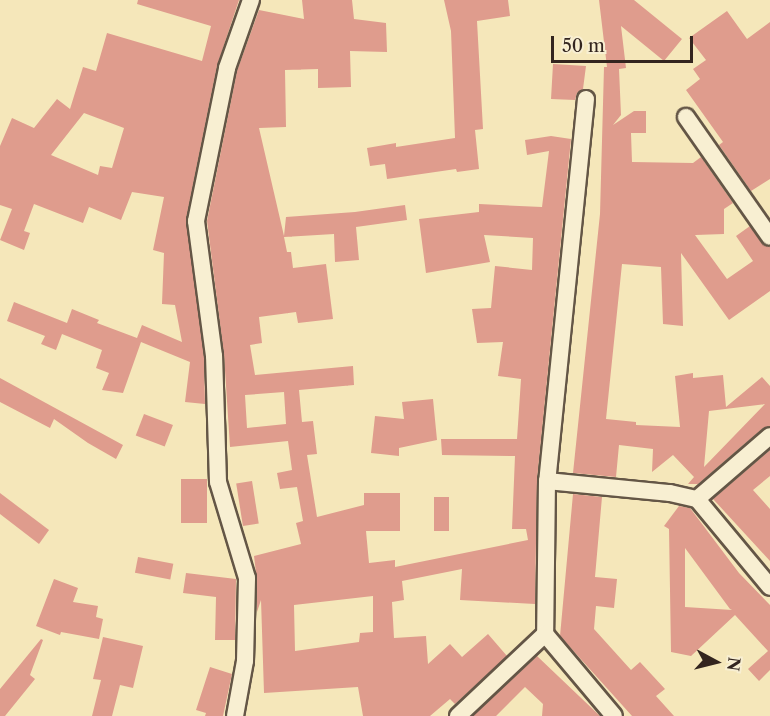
<!DOCTYPE html>
<style>
body{margin:0}
#map{position:relative;width:770px;height:716px;overflow:hidden;background:#f5e7ba;font-family:"Libre Caslon Text",serif}
div>[style]{position:absolute}
.building>*{inset:0;background:#df9c8d;transform-origin:0 0}
.roads{filter:drop-shadow(2px 0 #645646) drop-shadow(-2px 0 #645646) drop-shadow(0 2px #645646) drop-shadow(0 -2px #645646)}
.minor>*{height:16px;margin:-8px;padding:0 8px;transform-origin:8px;border-radius:8px;background:#f8efd2}
span{translate:-50% -50%;white-space:nowrap;text-align:center;line-height:1.15;-webkit-text-stroke:4.5px #f8efd2;paint-order:stroke}
.north{position:absolute;left:686px;top:632px;width:60px;height:60px;-webkit-text-stroke:4px #f8efd2;paint-order:stroke;rotate:97deg;font-size:16px;font-weight:700;line-height:24px;text-align:center;color:#33251f}
.north::after{content:'';display:block;margin:auto;width:21px;height:27px;background:#33251f;clip-path:polygon(50% 0,100% 100%,50% 72%,0 100%)}
.scale{position:absolute;left:551px;top:36px;width:142px;height:27px;box-sizing:border-box;border:3px solid #33251f;border-top:0;padding-left:8px;font-size:18px;line-height:21px;white-space:nowrap;color:#33251f;-webkit-text-stroke:4px #f8efd2;paint-order:stroke}
</style>
<div id="map">
<div class="building">
<i style="clip-path:polygon(evenodd,138px 0,239px 0,217px 66px,186px 219px,204px 357px,205px 404px,185px 402px,190px 362px,141px 342px,123px 393px,102px 390px,109px 373px,96px 368px,102px 350px,62px 334px,56px 350px,41px 344px,45px 336px,7px 321px,14px 302px,67px 323px,72px 309px,99px 320px,97px 323px,137px 338px,142px 325px,182px 342px,175px 305px,162px 304px,164px 253px,153px 250px,164px 197px,132px 192px,121px 220px,89px 207px,83px 223px,34px 204px,24px 231px,30px 233px,24px 250px,0 240px,12px 209px,0 205px,0 146px,12px 118px,34px 128px,57px 99px,70px 109px,83px 67px,96px 71px,107px 33px,202px 61px,211px 26px,137px 4px,138px 0,84px 113px,124px 128px,112px 168px,100px 166px,98px 175px,51px 155px,84px 113px)"></i>
<i style="clip-path:polygon(evenodd,302px 0,352px 0,354px 19px,386px 23px,387px 52px,350px 51px,351px 87px,318px 88px,318px 69px,285px 70px,286px 127px,259px 128px,284px 236px,286px 217px,355px 212px,405px 205px,407px 220px,356px 227px,359px 260px,335px 262px,334px 234px,284px 237px,287px 252px,291px 252px,293px 268px,326px 264px,333px 319px,298px 323px,296px 312px,259px 317px,262px 343px,250px 345px,255px 375px,353px 366px,354px 385px,299px 390px,302px 422px,313px 421px,317px 454px,307px 455px,317px 517px,364px 505px,364px 493px,400px 493px,400px 531px,366px 531px,369px 563px,395px 560px,395px 567px,528px 540px,526px 529px,512px 529px,515px 456px,442px 455px,441px 439px,517px 439px,521px 379px,498px 376px,503px 342px,477px 343px,472px 309px,491px 308px,495px 266px,532px 270px,533px 238px,484px 235px,490px 262px,426px 273px,419px 219px,479px 212px,479px 204px,542px 207px,549px 151px,527px 155px,525px 140px,551px 136px,571px 139px,537px 480px,535px 604px,460px 600px,462px 569px,402px 581px,404px 600px,392px 602px,394px 638px,426px 636px,428px 664px,450px 644px,462px 657px,488px 634px,507px 656px,455px 704px,450px 699px,430px 716px,363px 716px,358px 687px,264px 693px,261px 600px,257px 612px,257px 581px,260px 581px,257px 581px,254px 556px,301px 544px,296px 523px,303px 521px,297px 487px,280px 489px,277px 473px,292px 470px,288px 441px,230px 447px,224px 355px,207px 221px,237px 71px,259px 10px,304px 19px,302px 0,284px 392px,286px 424px,247px 428px,245px 395px,284px 392px,302px 0,373px 596px,373px 632px,360px 633px,359px 642px,295px 651px,294px 605px,373px 596px)"></i>
<i style="clip-path:polygon(444px 0,508px 0,510px 16px,477px 21px,483px 129px,475px 130px,479px 169px,457px 172px,456px 169px,387px 179px,385px 164px,370px 166px,367px 148px,396px 143px,396px 147px,455px 138px,451px 31px)"></i>
<i style="clip-path:polygon(evenodd,599px 0,634px 0,682px 39px,664px 61px,621px 26px,626px 68px,619px 69px,621px 115px,613px 125px,634px 111px,646px 111px,646px 133px,631px 133px,632px 162px,693px 163px,701px 157px,733px 203px,724px 209px,724px 234px,695px 235px,727px 279px,753px 261px,736px 236px,750px 226px,762px 243px,770px 247px,770px 291px,729px 320px,681px 253px,683px 326px,663px 324px,661px 267px,622px 264px,606px 419px,636px 422px,636px 425px,680px 427px,675px 376px,693px 373px,693px 378px,723px 375px,726px 407px,762px 377px,770px 386px,770px 426px,763px 428px,698px 484px,688px 484px,694px 477px,673px 455px,652px 472px,653px 449px,619px 445px,616px 477px,573px 473px,600px 214px,604px 67px,607px 67px,599px 0,765px 404px,704px 467px,709px 411px,765px 404px)"></i>
<i style="clip-path:polygon(727px 11px,747px 39px,770px 22px,770px 179px,751px 191px,719px 145px,723px 142px,686px 90px,700px 79px,693px 69px,706px 60px,689px 38px)"></i>
<i style="clip-path:polygon(553px 64px,586px 66px,583px 89px,577px 93px,575px 100px,551px 99px)"></i>
<i style="clip-path:polygon(0 378px,123px 445px,116px 459px,88px 443px,54px 419px,50px 428px,0 402px)"></i>
<i style="clip-path:polygon(433px 399px,437px 440px,399px 448px,399px 456px,371px 453px,375px 416px,404px 419px,402px 402px)"></i>
<i style="left:144px;top:414px;width:31px;height:23px;rotate:21deg"></i>
<i style="clip-path:polygon(770px 450px,770px 476px,753px 490px,770px 509px,770px 561px,713px 499px)"></i>
<i style="left:181px;top:479px;width:26px;height:44px"></i>
<i style="left:252px;top:481px;width:43px;height:16px;rotate:81deg"></i>
<i style="clip-path:polygon(0 493px,49px 530px,39px 544px,0 514px)"></i>
<i style="clip-path:polygon(573px 494px,602px 497px,595px 577px,617px 579px,614px 608px,596px 606px,594px 629px,631px 670px,640px 662px,665px 689px,656px 696px,674px 716px,632px 716px,560px 636px)"></i>
<i style="left:434px;top:497px;width:15px;height:34px"></i>
<i style="clip-path:polygon(evenodd,679px 506px,690px 508px,739px 573px,770px 605px,770px 670px,759px 681px,748px 669px,768px 651px,735px 615px,691px 656px,671px 652px,669px 529px,664px 526px,679px 506px,685px 548px,730px 609px,732px 610px,685px 607px,685px 548px)"></i>
<i style="left:138px;top:557px;width:36px;height:16px;rotate:11deg"></i>
<i style="clip-path:polygon(186px 573px,236px 579px,235px 640px,215px 640px,216px 597px,183px 593px)"></i>
<i style="clip-path:polygon(54px 579px,78px 588px,73px 602px,98px 606px,96px 617px,103px 619px,99px 639px,61px 632px,60px 635px,36px 626px)"></i>
<i style="clip-path:polygon(103px 637px,143px 646px,133px 688px,120px 685px,112px 716px,92px 716px,101px 680px,93px 679px)"></i>
<i style="clip-path:polygon(41px 639px,43px 640px,30px 675px,35px 679px,5px 716px,0 716px,0 689px)"></i>
<i style="clip-path:polygon(537px 656px,600px 716px,542px 716px,543px 704px,525px 687px,496px 716px,473px 716px)"></i>
<i style="clip-path:polygon(210px 667px,232px 674px,223px 716px,205px 716px,206px 713px,196px 710px)"></i>
</div>
<div class="roads">
<div class="minor">
<i style="left:586px;top:99px;width:384px;rotate:95.8deg"></i>
<i style="left:547px;top:481px;width:153px;rotate:90.7deg"></i>
<i style="left:545px;top:634px;width:107px;rotate:49.9deg"></i>
<i style="left:686px;top:117px;width:146px;rotate:55deg"></i>
<i style="left:547px;top:481px;width:124px;rotate:5.6deg"></i>
<i style="left:670px;top:493px;width:28px;rotate:13deg"></i>
<i style="left:697px;top:499px;width:114px;rotate:50.3deg"></i>
<i style="left:697px;top:499px;width:96px;rotate:-40.8deg"></i>
<i style="left:235px;top:716px;width:56px;rotate:-79.7deg"></i>
<i style="left:245px;top:661px;width:83px;rotate:-88.6deg"></i>
<i style="left:247px;top:578px;width:100px;rotate:-106.8deg"></i>
<i style="left:218px;top:482px;width:126px;rotate:-91.8deg"></i>
<i style="left:214px;top:356px;width:136px;rotate:-97.6deg"></i>
<i style="left:196px;top:221px;width:156px;rotate:-78.5deg"></i>
<i style="left:227px;top:68px;width:72px;rotate:-70.6deg"></i>
<i style="left:458px;top:716px;width:120px;rotate:-43.3deg"></i>
</div>
</div>
<div class="north">N</div>
<div class="scale">50 m</div>
</div>
